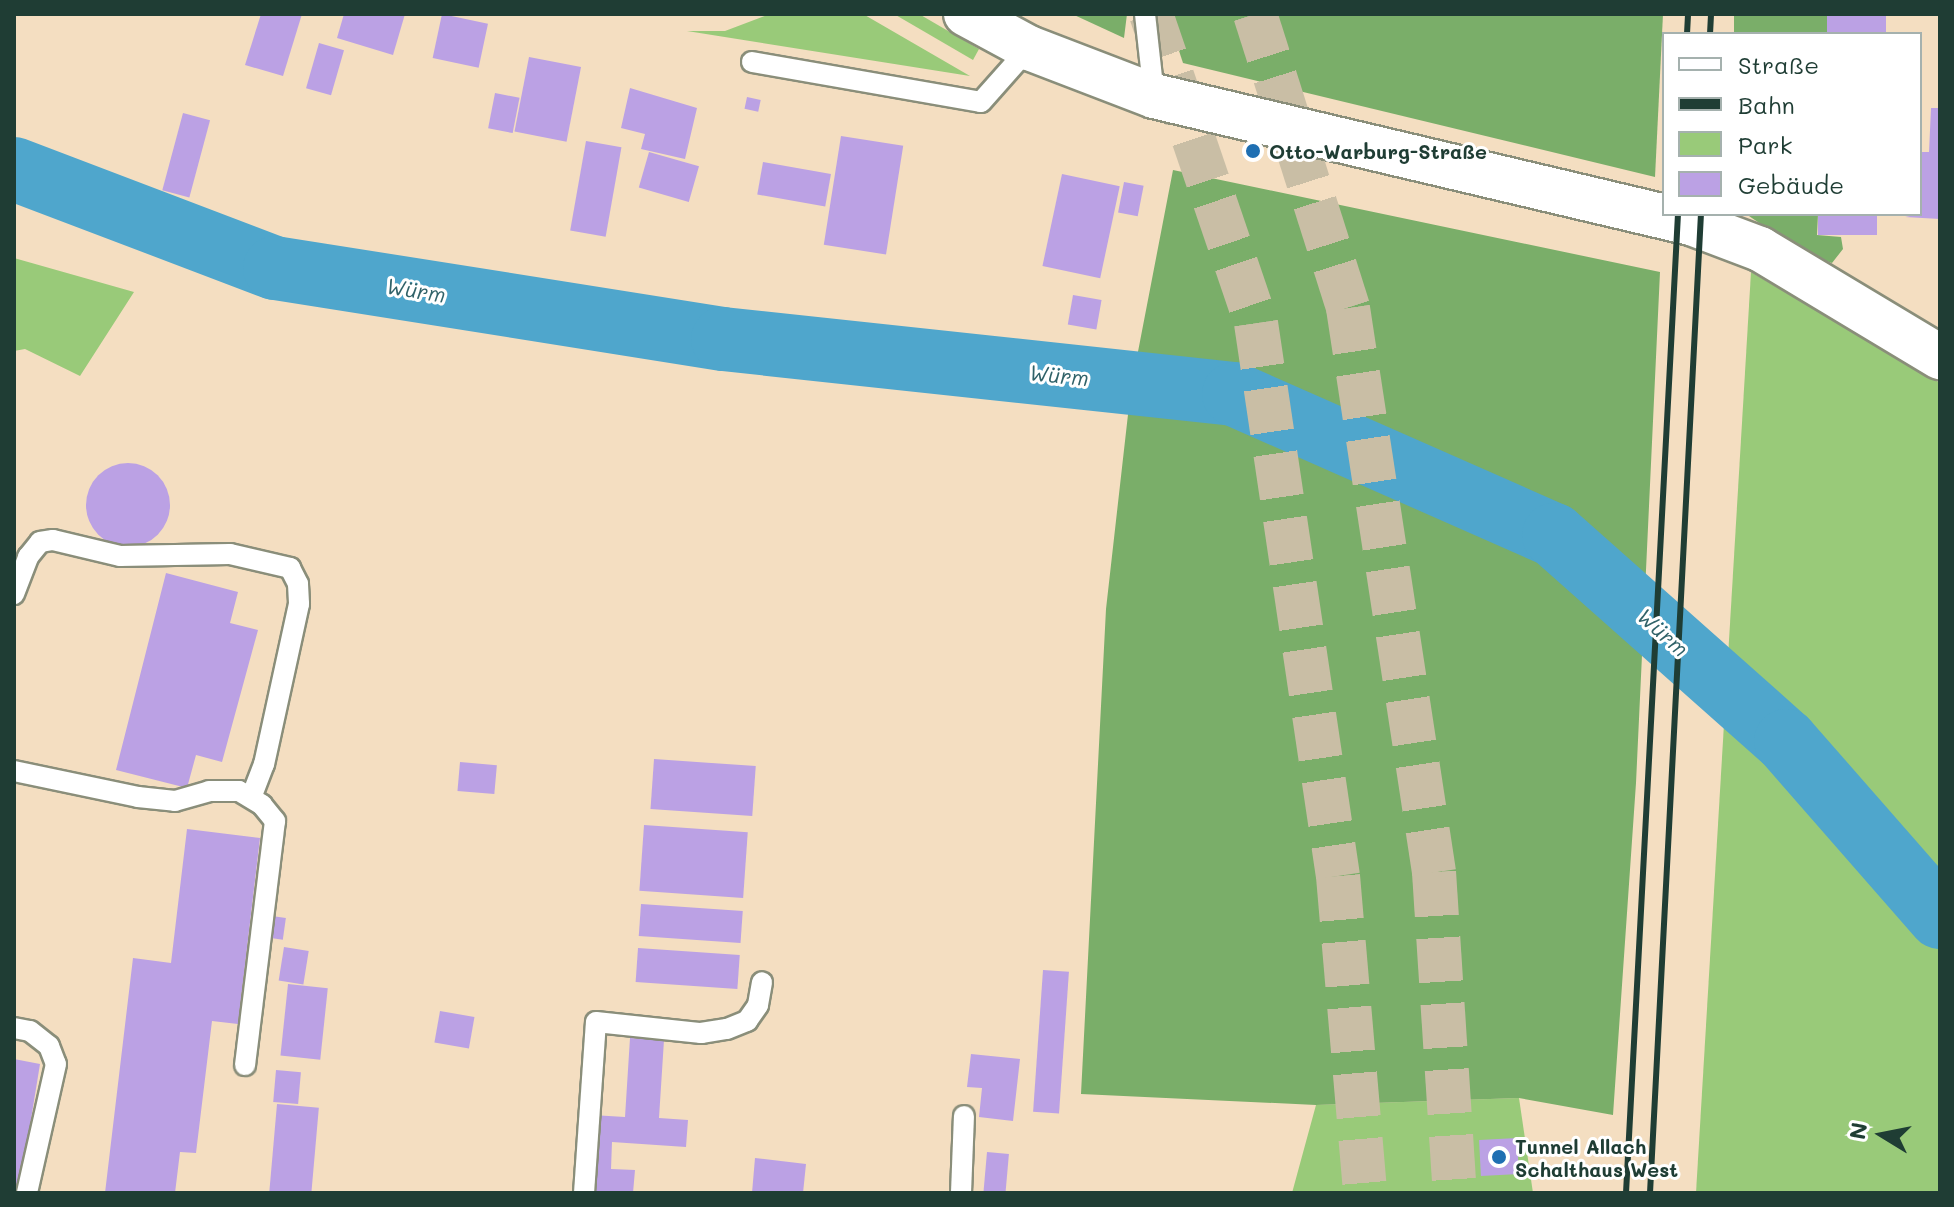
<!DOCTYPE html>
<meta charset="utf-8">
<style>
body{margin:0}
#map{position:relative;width:1954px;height:1207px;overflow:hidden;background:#f4dec1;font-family:Mali,sans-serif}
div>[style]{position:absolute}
.green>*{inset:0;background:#99ca79}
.forest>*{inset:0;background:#7aae69;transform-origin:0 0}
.river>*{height:64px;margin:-32px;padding:0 32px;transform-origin:32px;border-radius:32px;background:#4fa6cc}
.building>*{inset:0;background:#bba1e4;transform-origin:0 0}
.round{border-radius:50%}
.highway-tunnel>*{height:44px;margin-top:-22px;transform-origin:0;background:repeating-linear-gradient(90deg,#c9bea5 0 44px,transparent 0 66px)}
.roads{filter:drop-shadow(2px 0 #8a8e7a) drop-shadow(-2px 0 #8a8e7a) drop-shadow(0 2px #8a8e7a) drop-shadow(0 -2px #8a8e7a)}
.lane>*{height:20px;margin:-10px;padding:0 10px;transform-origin:10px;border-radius:10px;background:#fff}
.secondary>*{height:44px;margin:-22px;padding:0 22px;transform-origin:22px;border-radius:22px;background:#fff}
.rail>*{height:6px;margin:-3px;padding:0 3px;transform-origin:3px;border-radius:3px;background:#1f3d34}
.dots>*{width:22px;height:22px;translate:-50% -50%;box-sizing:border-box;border:4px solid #fff;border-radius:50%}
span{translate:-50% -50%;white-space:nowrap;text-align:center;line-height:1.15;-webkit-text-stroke:6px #fff;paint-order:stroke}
.poi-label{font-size:20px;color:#1f3d34;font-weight:700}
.left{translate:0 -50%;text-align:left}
.water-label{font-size:22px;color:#306269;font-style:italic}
.frame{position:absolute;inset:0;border:16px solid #1f3d34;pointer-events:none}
.legend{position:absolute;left:1662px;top:32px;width:260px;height:184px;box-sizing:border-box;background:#fff;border:2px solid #a5b1ae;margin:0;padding:10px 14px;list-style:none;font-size:24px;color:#1f3d34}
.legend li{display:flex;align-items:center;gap:16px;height:40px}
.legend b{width:40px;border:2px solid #a5b1ae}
.north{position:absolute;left:1842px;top:1095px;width:80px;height:80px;-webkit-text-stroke:6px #fff;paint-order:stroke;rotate:280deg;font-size:22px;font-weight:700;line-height:32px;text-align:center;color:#1f3d34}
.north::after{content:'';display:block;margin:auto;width:28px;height:36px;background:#1f3d34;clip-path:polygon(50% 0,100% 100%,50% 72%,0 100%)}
</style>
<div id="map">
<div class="green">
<i style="clip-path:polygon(770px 14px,863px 14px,970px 76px,687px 31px,725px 31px)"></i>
<i style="clip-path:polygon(894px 14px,919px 14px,979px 49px,973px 60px)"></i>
<i style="clip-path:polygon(14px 258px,134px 292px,80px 376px,25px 349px,14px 351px)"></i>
<i style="clip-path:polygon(1751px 272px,1940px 383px,1940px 1193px,1696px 1193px)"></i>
<i style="clip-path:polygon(1519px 1098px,1533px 1193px,1292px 1193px,1316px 1105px)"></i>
</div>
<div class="forest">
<i style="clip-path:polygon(1072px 14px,1127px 14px,1124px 38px)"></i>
<i style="clip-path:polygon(1167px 14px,1663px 14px,1655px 177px,1183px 63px)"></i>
<i style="left:1734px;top:14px;width:93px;height:20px"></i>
<i style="clip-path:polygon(1173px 170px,1660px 272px,1636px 783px,1613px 1115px,1519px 1098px,1316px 1105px,1081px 1094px,1106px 609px,1131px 388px)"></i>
<i style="clip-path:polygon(1746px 214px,1818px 214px,1817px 235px,1841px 237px,1843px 249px,1832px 263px,1805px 254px)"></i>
</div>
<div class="river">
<i style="left:14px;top:169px;width:279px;rotate:20.8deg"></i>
<i style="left:275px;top:268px;width:454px;rotate:9deg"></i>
<i style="left:723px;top:339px;width:514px;rotate:6.14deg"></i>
<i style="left:1234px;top:394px;width:350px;rotate:23.8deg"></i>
<i style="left:1554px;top:535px;width:310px;rotate:41.6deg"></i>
<i style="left:1786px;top:741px;width:234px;rotate:48.8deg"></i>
</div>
<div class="building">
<i style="clip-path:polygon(261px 14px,302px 14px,283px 76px,245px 65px)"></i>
<i style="clip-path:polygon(344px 14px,405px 14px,393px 55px,337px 38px)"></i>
<i style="left:442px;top:14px;width:47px;height:45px;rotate:12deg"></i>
<i style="left:1827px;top:14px;width:59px;height:20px"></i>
<i style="left:319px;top:43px;width:26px;height:47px;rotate:16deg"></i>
<i style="left:529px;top:57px;width:53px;height:76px;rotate:11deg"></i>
<i style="clip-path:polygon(630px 88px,697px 108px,685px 159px,641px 149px,645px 134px,621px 128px)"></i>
<i style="left:495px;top:93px;width:25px;height:36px;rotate:11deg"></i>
<i style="left:747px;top:97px;width:14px;height:12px;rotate:12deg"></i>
<i style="clip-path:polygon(1931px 108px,1940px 108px,1940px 219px,1905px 217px,1920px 214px,1920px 152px,1929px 152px)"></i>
<i style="left:183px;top:113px;width:28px;height:80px;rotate:15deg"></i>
<i style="left:841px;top:136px;width:63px;height:110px;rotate:9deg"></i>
<i style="left:586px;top:141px;width:36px;height:91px;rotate:10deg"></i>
<i style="left:649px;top:152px;width:52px;height:37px;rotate:16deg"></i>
<i style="left:763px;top:162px;width:69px;height:33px;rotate:10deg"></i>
<i style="left:1062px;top:174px;width:59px;height:94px;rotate:12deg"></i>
<i style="left:1124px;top:182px;width:20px;height:31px;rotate:11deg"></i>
<i style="left:1818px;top:214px;width:59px;height:21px"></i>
<i style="left:1073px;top:295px;width:29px;height:30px;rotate:10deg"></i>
<i class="round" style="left:86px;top:463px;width:84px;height:84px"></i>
<i style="clip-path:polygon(166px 573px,238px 592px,230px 623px,258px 630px,222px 762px,196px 755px,187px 788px,116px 770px)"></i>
<i style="left:654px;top:759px;width:102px;height:50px;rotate:4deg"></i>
<i style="left:460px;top:762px;width:37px;height:29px;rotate:5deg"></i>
<i style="left:644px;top:825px;width:104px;height:66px;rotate:4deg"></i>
<i style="clip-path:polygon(187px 829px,260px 838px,238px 1024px,212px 1021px,196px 1153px,180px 1152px,175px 1193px,105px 1193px,133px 958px,171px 963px)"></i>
<i style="left:641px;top:904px;width:102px;height:32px;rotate:4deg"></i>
<i style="left:272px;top:916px;width:14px;height:22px;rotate:8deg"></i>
<i style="left:284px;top:947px;width:25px;height:34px;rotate:9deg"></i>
<i style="left:638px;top:948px;width:102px;height:34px;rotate:4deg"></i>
<i style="left:1043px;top:970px;width:26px;height:142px;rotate:4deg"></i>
<i style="left:288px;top:984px;width:40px;height:72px;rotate:6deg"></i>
<i style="left:440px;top:1011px;width:35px;height:32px;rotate:10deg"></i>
<i style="clip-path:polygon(630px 1038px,664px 1040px,659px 1118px,688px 1120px,686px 1147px,612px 1142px,611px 1169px,635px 1170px,633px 1193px,587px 1193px,592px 1115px,625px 1117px)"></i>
<i style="clip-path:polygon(971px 1054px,1020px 1059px,1013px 1121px,979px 1117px,982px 1088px,967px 1087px)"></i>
<i style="clip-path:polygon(14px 1059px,40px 1064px,19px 1193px,14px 1192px)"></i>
<i style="left:276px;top:1070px;width:25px;height:32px;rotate:5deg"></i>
<i style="left:277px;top:1104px;width:42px;height:89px;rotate:5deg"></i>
<i style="left:1517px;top:1138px;width:36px;height:38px;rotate:87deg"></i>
<i style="left:987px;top:1152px;width:22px;height:41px;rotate:5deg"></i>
<i style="clip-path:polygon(755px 1158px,806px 1164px,803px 1193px,752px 1193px)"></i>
</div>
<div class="highway-tunnel">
<i style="left:1151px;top:14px;width:326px;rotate:71.2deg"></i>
<i style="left:1256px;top:323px;width:559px;rotate:81.57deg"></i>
<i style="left:1338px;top:876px;width:318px;rotate:85.1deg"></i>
<i style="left:1255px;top:14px;width:308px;rotate:72.4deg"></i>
<i style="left:1348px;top:308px;width:571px;rotate:81.33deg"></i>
<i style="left:1434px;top:872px;width:322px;rotate:86.3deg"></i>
</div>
<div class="roads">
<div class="lane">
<i style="left:1145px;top:14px;width:82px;rotate:83.7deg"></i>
<i style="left:752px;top:62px;width:232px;rotate:9.9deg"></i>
<i style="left:981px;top:102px;width:72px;rotate:-48.4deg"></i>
<i style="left:14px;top:594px;width:40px;rotate:-69deg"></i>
<i style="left:28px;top:557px;width:19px;rotate:-51deg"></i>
<i style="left:40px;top:542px;width:13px;rotate:-9deg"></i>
<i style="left:53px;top:540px;width:69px;rotate:13.4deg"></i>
<i style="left:120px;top:556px;width:110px;rotate:-1deg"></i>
<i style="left:230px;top:554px;width:62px;rotate:13.1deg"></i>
<i style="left:290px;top:568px;width:18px;rotate:63deg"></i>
<i style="left:298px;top:584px;width:20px;rotate:87deg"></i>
<i style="left:299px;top:604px;width:164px;rotate:102.3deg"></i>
<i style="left:264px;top:764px;width:36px;rotate:111deg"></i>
<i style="left:14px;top:771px;width:127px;rotate:11.8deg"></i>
<i style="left:138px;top:797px;width:37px;rotate:6deg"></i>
<i style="left:175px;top:801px;width:35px;rotate:-16deg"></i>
<i style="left:209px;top:791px;width:30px"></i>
<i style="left:239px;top:791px;width:27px;rotate:31deg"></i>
<i style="left:262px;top:805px;width:21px;rotate:51deg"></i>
<i style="left:275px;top:821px;width:246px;rotate:97deg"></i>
<i style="left:14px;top:1028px;width:16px;rotate:11deg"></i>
<i style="left:30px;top:1031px;width:24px;rotate:38deg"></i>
<i style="left:49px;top:1046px;width:19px;rotate:69deg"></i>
<i style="left:56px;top:1064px;width:132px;rotate:102.7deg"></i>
<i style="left:584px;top:1193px;width:171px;rotate:-86deg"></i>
<i style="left:596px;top:1022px;width:106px;rotate:6deg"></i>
<i style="left:701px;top:1033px;width:26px;rotate:-9deg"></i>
<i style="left:727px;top:1029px;width:22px;rotate:-22deg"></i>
<i style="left:747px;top:1021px;width:19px;rotate:-55deg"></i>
<i style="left:758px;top:1005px;width:23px;rotate:-80deg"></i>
<i style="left:961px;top:1193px;width:77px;rotate:-87.8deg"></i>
</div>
<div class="secondary">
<i style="left:966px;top:14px;width:72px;rotate:28.4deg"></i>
<i style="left:1029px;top:48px;width:134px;rotate:21deg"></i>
<i style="left:1154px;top:96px;width:552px;rotate:13.31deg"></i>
<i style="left:1691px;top:223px;width:74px;rotate:20.6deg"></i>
<i style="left:1760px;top:249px;width:210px;rotate:31deg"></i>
</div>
</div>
<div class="rail">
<i style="left:1687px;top:34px;width:20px;rotate:-87deg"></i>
<i style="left:1710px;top:34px;width:20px;rotate:-87deg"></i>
<i style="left:1626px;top:1193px;width:980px;rotate:-86.96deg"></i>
<i style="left:1650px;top:1193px;width:980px;rotate:-87.02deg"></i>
</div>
<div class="dots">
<i style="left:1253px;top:151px;background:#1f6fb2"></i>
<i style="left:1499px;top:1157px;background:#1f6fb2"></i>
</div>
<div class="poi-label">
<span class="left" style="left:1269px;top:151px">Otto-Warburg-Straße</span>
<span class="left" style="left:1515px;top:1158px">Tunnel Allach<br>Schalthaus West</span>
</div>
<div class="water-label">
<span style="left:416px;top:290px;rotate:9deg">Würm</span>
<span style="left:1059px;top:375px;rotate:6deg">Würm</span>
<span style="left:1663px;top:632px;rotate:42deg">Würm</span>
</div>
<div class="frame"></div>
<ul class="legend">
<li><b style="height:10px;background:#fff"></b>Straße</li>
<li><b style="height:10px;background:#1f3d34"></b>Bahn</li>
<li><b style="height:22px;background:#99ca79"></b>Park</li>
<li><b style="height:22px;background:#bba1e4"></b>Gebäude</li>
</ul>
<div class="north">N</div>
</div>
